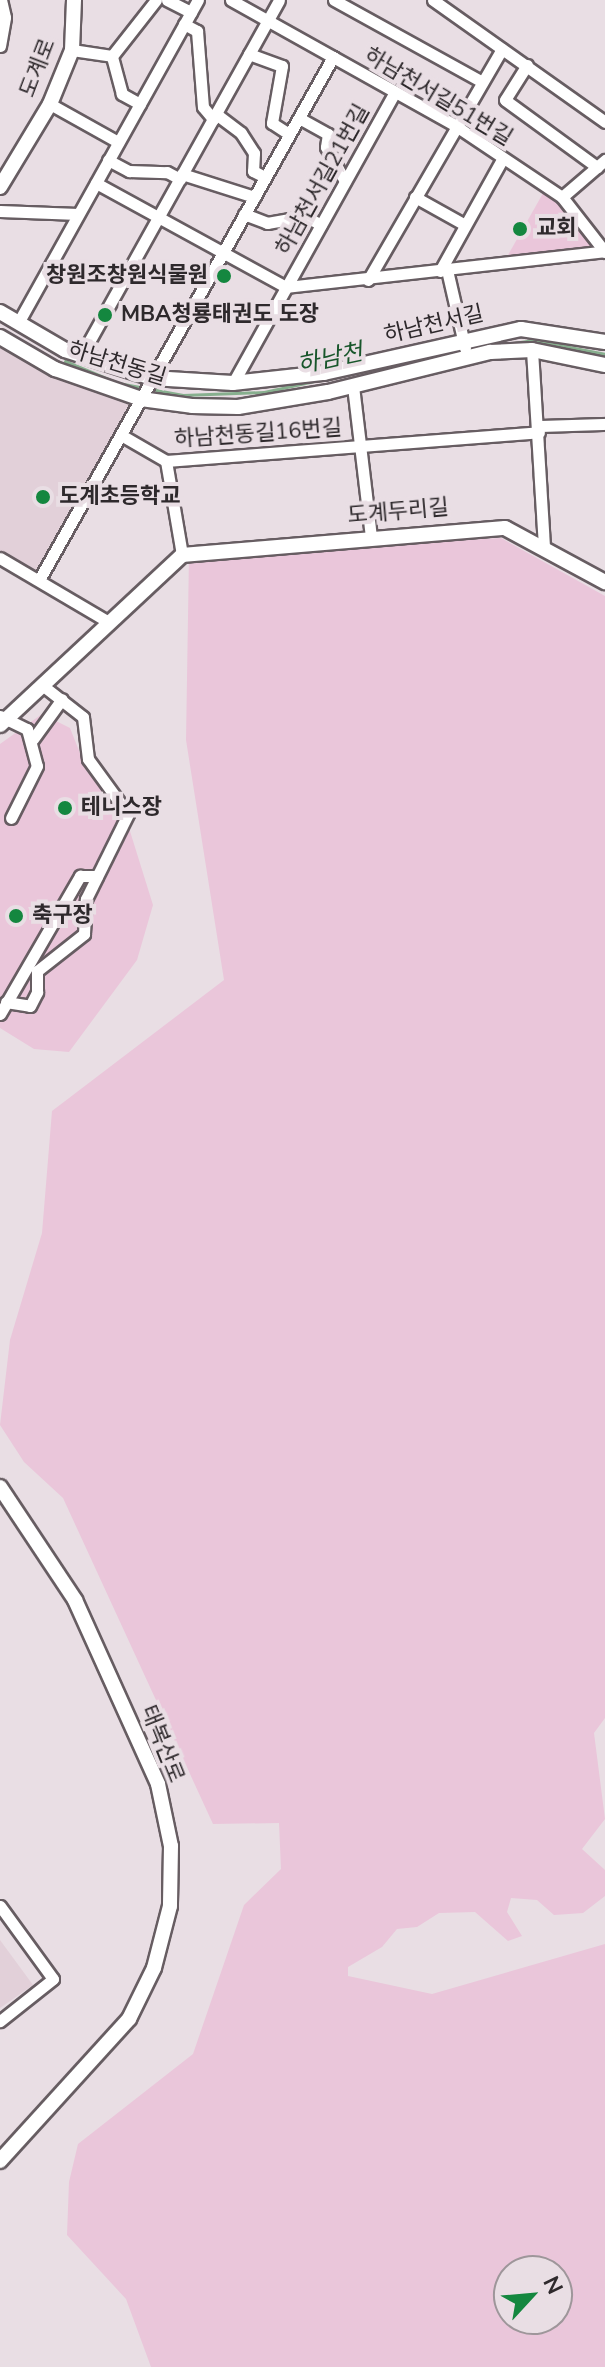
<!DOCTYPE html>
<meta charset="utf-8">
<style>
body{margin:0}
#map{position:relative;width:605px;height:2367px;overflow:hidden;background:#e9dee4;font-family:"Nunito Sans","Noto Sans KR",sans-serif}
div>[style]{position:absolute}
.built>*{inset:0;background:#e2d0d9}
.green>*{inset:0;background:#eac6da}
.stream>*{height:3px;margin:-1.5px;padding:0 1.5px;transform-origin:1.5px;border-radius:1.5px;background:#87af8e}
.roads{filter:drop-shadow(2px 0 #675d62) drop-shadow(-2px 0 #675d62) drop-shadow(0 2px #675d62) drop-shadow(0 -2px #675d62)}
.minor>*{height:11px;margin:-5.5px;padding:0 5.5px;transform-origin:5.5px;border-radius:5.5px;background:#fff}
.tertiary>*{height:14px;margin:-7px;padding:0 7px;transform-origin:7px;border-radius:7px;background:#fff}
.dots>*{width:22px;height:22px;translate:-50% -50%;box-sizing:border-box;border:4px solid #e9dee4;border-radius:50%}
span{translate:-50% -50%;white-space:nowrap;text-align:center;line-height:1.15;-webkit-text-stroke:8px #e9dee4;paint-order:stroke}
.street-label{font-size:22px;color:#2e292c}
.poi-label{font-size:22px;color:#2e292c;font-weight:700}
.left{translate:0 -50%;text-align:left}
.right{translate:-100% -50%;text-align:right}
.water-label{font-size:24px;color:#18562b;font-style:italic}
.north{position:absolute;left:493px;top:2255px;width:80px;height:80px;box-sizing:border-box;background:#e9dee4;border:2px solid #9e969a;border-radius:50%;rotate:64deg;font-size:22px;font-weight:700;line-height:32px;text-align:center;color:#2e292c}
.north::after{content:'';display:block;margin:auto;width:28px;height:36px;background:#14873f;clip-path:polygon(50% 0,100% 100%,50% 72%,0 100%)}
</style>
<div id="map">
<div class="built">
<i style="clip-path:polygon(0 337px,141px 399px,39px 580px,0 560px)"></i>
<i style="clip-path:polygon(0 1940px,33px 1985px,0 2008px)"></i>
</div>
<div class="green">
<i style="clip-path:polygon(546px 188px,562px 198px,603px 250px,504px 262px)"></i>
<i style="clip-path:polygon(evenodd,501px 538px,605px 596px,605px 1718px,594px 1733px,605px 1819px,582px 1849px,605px 1870px,605px 1896px,583px 1913px,554px 1915px,537px 1900px,511px 1898px,507px 1912px,522px 1936px,508px 1941px,475px 1912px,439px 1913px,417px 1927px,397px 1929px,382px 1947px,348px 1967px,348px 1976px,432px 1994px,605px 1944px,605px 2367px,151px 2367px,126px 2299px,67px 2235px,69px 2182px,78px 2144px,193px 2054px,244px 1905px,281px 1869px,279px 1823px,213px 1824px,63px 1498px,24px 1462px,0 1425px,10px 1340px,42px 1233px,52px 1111px,224px 980px,186px 740px,189px 555px,501px 538px,509px 2271px,557px 2271px,557px 2319px,509px 2319px,509px 2271px)"></i>
<i style="clip-path:polygon(42px 714px,70px 728px,87px 771px,129px 828px,153px 905px,137px 960px,69px 1052px,34px 1049px,0 1028px,0 744px)"></i>
</div>
<div class="stream">
<i style="left:448px;top:353px;width:86px;rotate:-8.7deg"></i>
<i style="left:533px;top:340px;width:73px;rotate:11deg"></i>
<i style="left:65px;top:361px;width:57px;rotate:22.5deg"></i>
<i style="left:118px;top:383px;width:66px;rotate:10.5deg"></i>
<i style="left:183px;top:395px;width:81px;rotate:-2.1deg"></i>
<i style="left:264px;top:392px;width:56px;rotate:-12.3deg"></i>
</div>
<div class="roads">
<div class="minor">
<i style="left:167px;top:0;width:27px;rotate:27deg"></i>
<i style="left:231px;top:0;width:258px;rotate:29.2deg"></i>
<i style="left:456px;top:126px;width:128px;rotate:33.8deg"></i>
<i style="left:562px;top:197px;width:70px;rotate:52deg"></i>
<i style="left:334px;top:0;width:168px;rotate:28.9deg"></i>
<i style="left:433px;top:0;width:211px;rotate:35.3deg"></i>
<i style="left:184px;top:24px;width:15px;rotate:28deg"></i>
<i style="left:197px;top:31px;width:76px;rotate:85.5deg"></i>
<i style="left:203px;top:107px;width:16px;rotate:50deg"></i>
<i style="left:0;top:46px;width:29px;rotate:-80deg"></i>
<i style="left:5px;top:17px;width:17px;rotate:-103deg"></i>
<i style="left:72px;top:50px;width:40px;rotate:8.5deg"></i>
<i style="left:249px;top:54px;width:35px;rotate:20deg"></i>
<i style="left:282px;top:66px;width:58px;rotate:100deg"></i>
<i style="left:272px;top:123px;width:20px;rotate:33deg"></i>
<i style="left:527px;top:65px;width:41px;rotate:122.2deg"></i>
<i style="left:505px;top:100px;width:114px;rotate:36.1deg"></i>
<i style="left:50px;top:104px;width:78px;rotate:29.2deg"></i>
<i style="left:140px;top:104px;width:21px;rotate:-151deg"></i>
<i style="left:122px;top:94px;width:39px;rotate:-105deg"></i>
<i style="left:112px;top:56px;width:71px;rotate:-51.8deg"></i>
<i style="left:216px;top:114px;width:31px;rotate:37deg"></i>
<i style="left:241px;top:133px;width:24px;rotate:57deg"></i>
<i style="left:254px;top:153px;width:18px;rotate:93deg"></i>
<i style="left:253px;top:171px;width:13px;rotate:27deg"></i>
<i style="left:299px;top:118px;width:33px;rotate:29deg"></i>
<i style="left:328px;top:134px;width:13px;rotate:99deg"></i>
<i style="left:326px;top:147px;width:39px;rotate:61deg"></i>
<i style="left:108px;top:160px;width:24px;rotate:28deg"></i>
<i style="left:129px;top:171px;width:38px;rotate:2deg"></i>
<i style="left:167px;top:172px;width:15px;rotate:28deg"></i>
<i style="left:182px;top:174px;width:76px;rotate:17.7deg"></i>
<i style="left:96px;top:183px;width:217px;rotate:28.7deg"></i>
<i style="left:286px;top:287px;width:321px;rotate:-6.4deg"></i>
<i style="left:415px;top:197px;width:57px;rotate:29.2deg"></i>
<i style="left:562px;top:197px;width:57px;rotate:-40.7deg"></i>
<i style="left:0;top:211px;width:78px;rotate:2.2deg"></i>
<i style="left:244px;top:214px;width:25px;rotate:21deg"></i>
<i style="left:267px;top:223px;width:39px;rotate:-10deg"></i>
<i style="left:305px;top:216px;width:18px;rotate:29deg"></i>
<i style="left:447px;top:270px;width:80px;rotate:77deg"></i>
<i style="left:440px;top:271px;width:129px;rotate:-60.9deg"></i>
<i style="left:368px;top:280px;width:267px;rotate:-59.9deg"></i>
<i style="left:18px;top:323px;width:370px;rotate:-60.9deg"></i>
<i style="left:532px;top:350px;width:196px;rotate:86.5deg"></i>
<i style="left:81px;top:356px;width:407px;rotate:-60.9deg"></i>
<i style="left:233px;top:383px;width:333px;rotate:-60.9deg"></i>
<i style="left:353px;top:386px;width:152px;rotate:83.2deg"></i>
<i style="left:538px;top:426px;width:67px;rotate:-1.7deg"></i>
<i style="left:121px;top:435px;width:52px;rotate:30deg"></i>
<i style="left:166px;top:461px;width:374px;rotate:-4.4deg"></i>
<i style="left:166px;top:461px;width:95px;rotate:80.3deg"></i>
<i style="left:0;top:558px;width:124px;rotate:30.5deg"></i>
<i style="left:39px;top:580px;width:600px;rotate:-60.66deg"></i>
<i style="left:0;top:716px;width:30px;rotate:26deg"></i>
<i style="left:27px;top:729px;width:38px;rotate:75deg"></i>
<i style="left:37px;top:766px;width:58px;rotate:116.6deg"></i>
<i style="left:33px;top:739px;width:49px;rotate:-54.1deg"></i>
<i style="left:6px;top:1002px;width:24px;rotate:9deg"></i>
<i style="left:30px;top:1006px;width:16px;rotate:-63deg"></i>
<i style="left:37px;top:992px;width:21px;rotate:-90deg"></i>
<i style="left:37px;top:971px;width:60px;rotate:-38.2deg"></i>
<i style="left:84px;top:934px;width:35px;rotate:-87deg"></i>
<i style="left:86px;top:899px;width:95px;rotate:-63.7deg"></i>
<i style="left:128px;top:814px;width:68px;rotate:-126deg"></i>
<i style="left:88px;top:759px;width:42px;rotate:-96.8deg"></i>
<i style="left:83px;top:717px;width:52px;rotate:-142deg"></i>
<i style="left:0;top:1014px;width:160px;rotate:-59.9deg"></i>
<i style="left:80px;top:876px;width:17px"></i>
<i style="left:0;top:1906px;width:90px;rotate:54deg"></i>
<i style="left:53px;top:1979px;width:68px;rotate:141.6deg"></i>
</div>
<div class="tertiary">
<i style="left:0;top:187px;width:97px;rotate:-58.9deg"></i>
<i style="left:50px;top:104px;width:58px;rotate:-67.8deg"></i>
<i style="left:72px;top:50px;width:50px;rotate:-87.7deg"></i>
<i style="left:0;top:312px;width:75px;rotate:30.3deg"></i>
<i style="left:65px;top:350px;width:91px;rotate:17.8deg"></i>
<i style="left:152px;top:378px;width:81px;rotate:3.5deg"></i>
<i style="left:233px;top:383px;width:92px;rotate:-6.3deg"></i>
<i style="left:324px;top:373px;width:202px;rotate:-12.6deg"></i>
<i style="left:521px;top:329px;width:85px;rotate:8.8deg"></i>
<i style="left:0;top:337px;width:64px;rotate:30.2deg"></i>
<i style="left:55px;top:369px;width:91px;rotate:19.2deg"></i>
<i style="left:141px;top:399px;width:51px;rotate:7.8deg"></i>
<i style="left:192px;top:406px;width:46px;rotate:1.2deg"></i>
<i style="left:238px;top:407px;width:91px;rotate:-9.5deg"></i>
<i style="left:328px;top:392px;width:167px;rotate:-13.9deg"></i>
<i style="left:490px;top:352px;width:42px;rotate:-2.7deg"></i>
<i style="left:532px;top:350px;width:75px;rotate:11.6deg"></i>
<i style="left:0;top:725px;width:249px;rotate:-43deg"></i>
<i style="left:182px;top:555px;width:324px;rotate:-4.8deg"></i>
<i style="left:505px;top:528px;width:114px;rotate:28.4deg"></i>
<i style="left:0;top:1487px;width:136px;rotate:56.4deg"></i>
<i style="left:75px;top:1600px;width:202px;rotate:65.7deg"></i>
<i style="left:158px;top:1784px;width:63px;rotate:78.2deg"></i>
<i style="left:171px;top:1846px;width:60px;rotate:91deg"></i>
<i style="left:170px;top:1906px;width:64px;rotate:104.5deg"></i>
<i style="left:154px;top:1968px;width:57px;rotate:116.1deg"></i>
<i style="left:129px;top:2019px;width:192px;rotate:132.3deg"></i>
</div>
</div>
<div class="dots">
<i style="left:520px;top:229px;background:#14873f"></i>
<i style="left:224px;top:276px;background:#14873f"></i>
<i style="left:105px;top:315px;background:#14873f"></i>
<i style="left:43px;top:497px;background:#14873f"></i>
<i style="left:65px;top:808px;background:#14873f"></i>
<i style="left:16px;top:916px;background:#14873f"></i>
</div>
<div class="street-label">
<span style="left:38px;top:68px;rotate:-69deg">도계로</span>
<span style="left:438px;top:97px;rotate:31deg">하남천서길51번길</span>
<span style="left:323px;top:180px;rotate:-61deg">하남천서길21번길</span>
<span style="left:434px;top:325px;rotate:-13deg">하남천서길</span>
<span style="left:117px;top:364px;rotate:17deg">하남천동길</span>
<span style="left:258px;top:434px;rotate:-4deg">하남천동길16번길</span>
<span style="left:398px;top:512px;rotate:-5deg">도계두리길</span>
<span style="left:162px;top:1744px;rotate:68deg">태복산로</span>
</div>
<div class="poi-label">
<span class="left" style="left:536px;top:229px">교회</span>
<span class="right" style="left:208px;top:276px">창원조창원식물원</span>
<span class="left" style="left:121px;top:315px">MBA청룡태권도 도장</span>
<span class="left" style="left:59px;top:497px">도계초등학교</span>
<span class="left" style="left:81px;top:808px">테니스장</span>
<span class="left" style="left:32px;top:916px">축구장</span>
</div>
<div class="water-label">
<span style="left:330px;top:359px;rotate:-12deg">하남천</span>
</div>
<div class="north">N</div>
</div>
